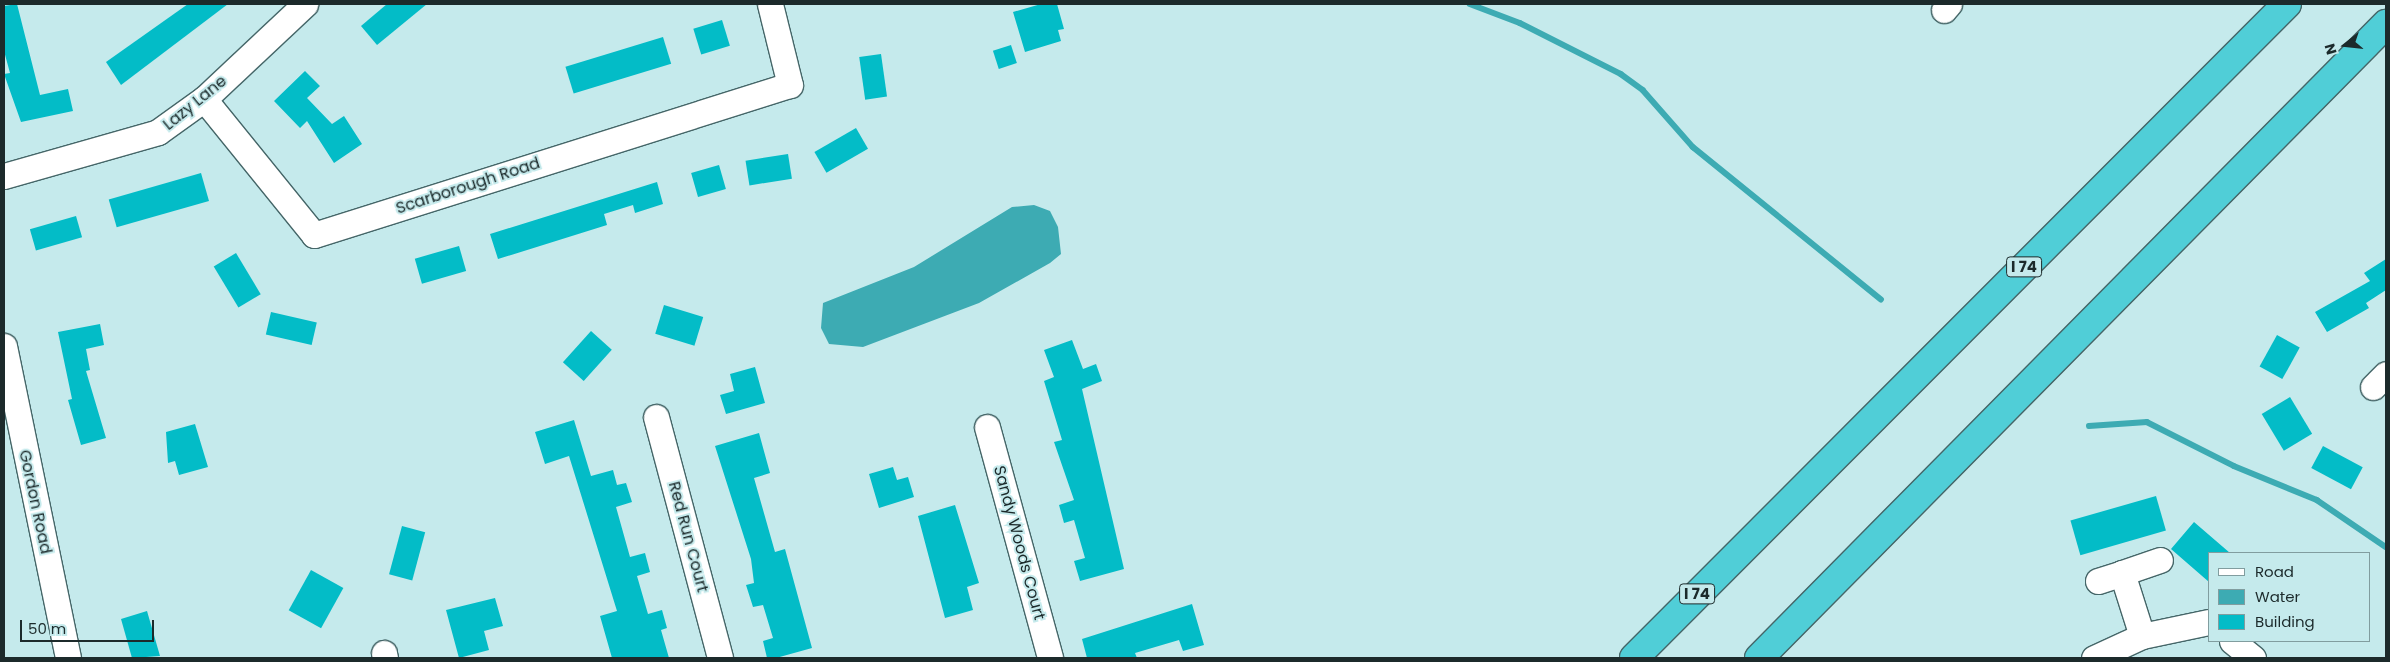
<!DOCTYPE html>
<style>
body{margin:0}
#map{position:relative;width:2390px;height:662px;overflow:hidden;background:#c5eaec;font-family:Poppins,sans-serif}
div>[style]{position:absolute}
.water>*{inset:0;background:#3dabb3}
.stream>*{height:5.5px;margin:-2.75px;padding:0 2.75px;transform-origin:2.75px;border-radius:2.75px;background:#3dabb3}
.building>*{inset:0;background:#03bcc7;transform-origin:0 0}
.roads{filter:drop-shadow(1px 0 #456668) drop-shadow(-1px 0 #456668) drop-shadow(0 1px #456668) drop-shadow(0 -1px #456668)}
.minor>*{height:25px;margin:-12.5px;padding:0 12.5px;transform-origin:12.5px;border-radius:12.5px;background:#fff}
.highway>*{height:28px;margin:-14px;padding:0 14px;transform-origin:14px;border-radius:14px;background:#50ced7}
span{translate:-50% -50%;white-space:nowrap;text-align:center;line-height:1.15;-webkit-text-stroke:4px #c5eaec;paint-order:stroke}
.shield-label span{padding:1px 4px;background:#c5eaec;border:1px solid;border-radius:4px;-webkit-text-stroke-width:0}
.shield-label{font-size:15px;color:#1c2a2b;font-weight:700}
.street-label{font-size:16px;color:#1c2a2b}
.frame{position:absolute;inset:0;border:5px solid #1c2a2b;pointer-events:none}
.legend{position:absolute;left:2208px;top:552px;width:162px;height:90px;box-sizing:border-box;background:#c5eaec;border:1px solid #819d9f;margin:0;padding:6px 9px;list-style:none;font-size:15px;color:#1c2a2b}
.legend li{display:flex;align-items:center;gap:10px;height:25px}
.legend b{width:25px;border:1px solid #819d9f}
.north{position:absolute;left:2320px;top:20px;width:50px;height:50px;-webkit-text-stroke:4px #c5eaec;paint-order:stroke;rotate:254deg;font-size:14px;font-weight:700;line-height:20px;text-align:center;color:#1c2a2b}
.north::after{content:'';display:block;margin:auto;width:18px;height:22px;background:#1c2a2b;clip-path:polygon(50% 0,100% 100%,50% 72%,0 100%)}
.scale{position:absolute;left:20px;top:620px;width:134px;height:22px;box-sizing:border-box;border:2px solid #1c2a2b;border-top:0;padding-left:6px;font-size:15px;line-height:18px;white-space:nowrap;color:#1c2a2b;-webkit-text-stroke:4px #c5eaec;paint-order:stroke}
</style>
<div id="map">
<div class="water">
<i style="clip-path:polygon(1034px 205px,1050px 211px,1058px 227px,1061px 254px,1050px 263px,979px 303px,863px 347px,829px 344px,821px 328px,823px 303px,914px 267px,1012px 207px)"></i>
</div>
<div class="stream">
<i style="left:1470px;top:4px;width:53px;rotate:20.8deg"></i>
<i style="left:1520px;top:23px;width:113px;rotate:26.8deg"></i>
<i style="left:1621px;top:74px;width:27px;rotate:36deg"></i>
<i style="left:1643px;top:90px;width:76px;rotate:48.7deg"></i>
<i style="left:1693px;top:147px;width:242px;rotate:39deg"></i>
<i style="left:2089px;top:426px;width:58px;rotate:-3.9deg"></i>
<i style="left:2147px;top:422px;width:97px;rotate:26.8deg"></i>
<i style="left:2234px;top:466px;width:90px;rotate:22.3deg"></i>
<i style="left:2317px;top:500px;width:83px;rotate:34.3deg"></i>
</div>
<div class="building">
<i style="clip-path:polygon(17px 4px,40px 95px,68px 89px,73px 111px,21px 122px,4px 74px,10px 73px,4px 51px,4px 6px)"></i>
<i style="clip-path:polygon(188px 4px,228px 4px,121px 85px,106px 62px)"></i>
<i style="clip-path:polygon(387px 4px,427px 4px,377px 45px,361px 26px)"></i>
<i style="clip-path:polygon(1041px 4px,1057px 4px,1064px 29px,1058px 30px,1061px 41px,1025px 52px,1013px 12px)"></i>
<i style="left:722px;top:20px;width:27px;height:30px;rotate:73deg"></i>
<i style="left:663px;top:37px;width:28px;height:102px;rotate:73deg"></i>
<i style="left:1011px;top:45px;width:19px;height:19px;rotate:72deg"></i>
<i style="left:881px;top:54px;width:43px;height:22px;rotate:82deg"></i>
<i style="clip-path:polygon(305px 71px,320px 86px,307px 98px,332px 124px,344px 116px,362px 144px,334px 163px,307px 121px,300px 128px,274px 101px)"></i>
<i style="left:856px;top:128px;width:24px;height:48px;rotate:60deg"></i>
<i style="left:788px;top:154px;width:25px;height:43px;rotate:81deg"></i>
<i style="left:719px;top:165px;width:25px;height:29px;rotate:74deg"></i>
<i style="left:201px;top:173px;width:29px;height:96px;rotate:74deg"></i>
<i style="clip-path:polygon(657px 182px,663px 204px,635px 213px,633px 205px,604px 214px,607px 225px,498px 259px,490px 234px)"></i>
<i style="left:76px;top:216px;width:22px;height:48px;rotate:74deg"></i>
<i style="left:459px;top:246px;width:26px;height:46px;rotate:74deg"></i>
<i style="left:236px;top:253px;width:48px;height:26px;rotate:59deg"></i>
<i style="clip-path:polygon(2386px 259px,2386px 290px,2366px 303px,2369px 308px,2327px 332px,2315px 312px,2370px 281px,2364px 273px)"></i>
<i style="left:664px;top:305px;width:41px;height:30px;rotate:17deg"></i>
<i style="left:271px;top:312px;width:47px;height:23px;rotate:13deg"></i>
<i style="clip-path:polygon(100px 324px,104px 345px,86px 349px,90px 370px,86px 371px,106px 438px,81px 445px,68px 400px,72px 399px,58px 332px)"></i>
<i style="left:591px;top:331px;width:28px;height:42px;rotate:42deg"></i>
<i style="left:2277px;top:335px;width:26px;height:36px;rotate:29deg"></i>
<i style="clip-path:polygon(1072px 340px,1083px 369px,1096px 364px,1102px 381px,1082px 389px,1124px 569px,1080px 581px,1074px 561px,1085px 558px,1074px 520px,1064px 523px,1059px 505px,1074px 500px,1054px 442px,1062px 440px,1044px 381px,1054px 377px,1044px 350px)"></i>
<i style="clip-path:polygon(755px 367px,765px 403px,726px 414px,720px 395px,734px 391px,730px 374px)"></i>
<i style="left:2290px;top:397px;width:43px;height:33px;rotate:59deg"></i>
<i style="clip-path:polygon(574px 420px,591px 476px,613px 470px,617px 485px,626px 483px,632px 502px,616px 507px,630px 557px,645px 553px,650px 572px,637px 576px,648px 614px,662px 610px,667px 628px,661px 630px,669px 658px,612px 658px,600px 616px,617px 611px,569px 456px,545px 464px,535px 432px)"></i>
<i style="clip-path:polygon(195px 424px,208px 467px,179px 475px,175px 461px,168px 463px,166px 432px)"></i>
<i style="clip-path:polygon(759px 433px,770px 473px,754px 478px,775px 552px,785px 549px,812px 648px,776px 658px,767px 658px,763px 641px,773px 638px,763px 605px,753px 607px,746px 585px,754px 583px,751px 559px,715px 446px)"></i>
<i style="left:2323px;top:446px;width:45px;height:25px;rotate:28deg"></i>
<i style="clip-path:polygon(893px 467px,897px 480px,908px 477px,914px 497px,879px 508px,869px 474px)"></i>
<i style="left:2156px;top:496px;width:36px;height:89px;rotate:74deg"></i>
<i style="clip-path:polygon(955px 505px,979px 583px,967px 587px,973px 610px,945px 618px,918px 516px)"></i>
<i style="clip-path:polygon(2194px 522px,2230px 553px,2209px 553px,2209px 582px,2171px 549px)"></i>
<i style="left:402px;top:526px;width:24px;height:50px;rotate:15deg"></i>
<i style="left:311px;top:570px;width:37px;height:46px;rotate:29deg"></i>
<i style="clip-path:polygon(495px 598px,503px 626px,484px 631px,489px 650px,459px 658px,446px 610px)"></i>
<i style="clip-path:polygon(1192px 604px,1204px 645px,1183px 651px,1179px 640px,1135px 653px,1137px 658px,1087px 658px,1082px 639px)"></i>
<i style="clip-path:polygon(147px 611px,160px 656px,132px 658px,121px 619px)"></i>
</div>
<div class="roads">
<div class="minor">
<i style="left:1944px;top:10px;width:8px;rotate:-50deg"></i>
<i style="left:204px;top:99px;width:175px;rotate:51deg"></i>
<i style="left:314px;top:235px;width:499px;rotate:-17.5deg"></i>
<i style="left:790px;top:85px;width:83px;rotate:-103.9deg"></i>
<i style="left:4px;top:176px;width:160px;rotate:-15.9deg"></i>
<i style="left:158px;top:132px;width:57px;rotate:-35.7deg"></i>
<i style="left:204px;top:99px;width:139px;rotate:-43.2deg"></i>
<i style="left:4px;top:346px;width:318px;rotate:78.4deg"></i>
<i style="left:2373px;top:387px;width:18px;rotate:-45deg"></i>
<i style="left:656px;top:417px;width:249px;rotate:75.1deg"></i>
<i style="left:987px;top:427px;width:239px;rotate:74.7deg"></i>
<i style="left:2122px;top:573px;width:40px;rotate:-18.9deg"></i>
<i style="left:2098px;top:581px;width:25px;rotate:-18deg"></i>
<i style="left:2122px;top:573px;width:66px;rotate:72.4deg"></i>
<i style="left:2232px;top:641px;width:27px;rotate:39deg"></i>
<i style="left:384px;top:653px;width:5px;rotate:79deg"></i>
<i style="left:2094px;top:658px;width:53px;rotate:-24.6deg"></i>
<i style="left:2142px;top:636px;width:68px;rotate:-11.8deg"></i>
</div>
<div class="highway">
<i style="left:1634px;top:658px;width:924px;rotate:-45.04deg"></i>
<i style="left:1759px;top:658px;width:892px;rotate:-45.32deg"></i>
</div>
</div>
<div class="shield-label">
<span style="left:2024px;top:267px">I 74</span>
<span style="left:1697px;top:594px">I 74</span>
</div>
<div class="street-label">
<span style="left:195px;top:103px;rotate:-39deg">Lazy Lane</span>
<span style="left:468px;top:186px;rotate:-18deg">Scarborough Road</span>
<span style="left:35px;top:502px;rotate:78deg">Gordon Road</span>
<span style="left:688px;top:537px;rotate:75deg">Red Run Court</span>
<span style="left:1019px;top:543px;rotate:75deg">Sandy Woods Court</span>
</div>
<div class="frame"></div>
<ul class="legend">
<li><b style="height:6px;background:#fff"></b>Road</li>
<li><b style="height:14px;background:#3dabb3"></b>Water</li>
<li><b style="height:14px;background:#03bcc7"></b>Building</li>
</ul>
<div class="north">N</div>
<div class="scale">50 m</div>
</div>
